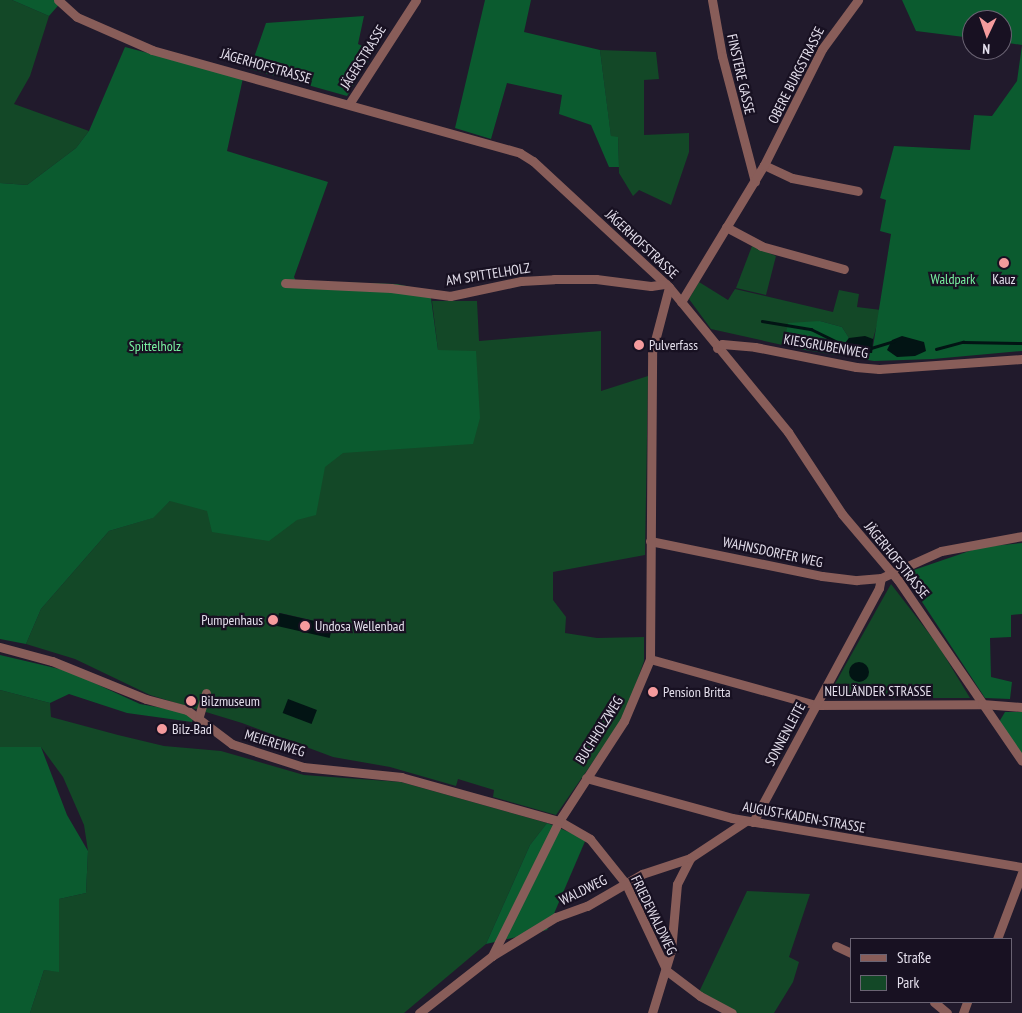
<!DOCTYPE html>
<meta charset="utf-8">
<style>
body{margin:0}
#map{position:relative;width:1022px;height:1013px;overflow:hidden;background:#211a2c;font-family:"PT Sans Narrow",sans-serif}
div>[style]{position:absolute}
.green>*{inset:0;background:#134827}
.forest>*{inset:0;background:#0b5b2f}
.water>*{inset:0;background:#021414;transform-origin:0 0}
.round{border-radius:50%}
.stream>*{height:2.5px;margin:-1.25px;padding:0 1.25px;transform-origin:1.25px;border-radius:1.25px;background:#021414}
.minor>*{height:9px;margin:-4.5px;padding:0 4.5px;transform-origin:4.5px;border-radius:4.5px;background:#885d59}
.dots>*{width:14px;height:14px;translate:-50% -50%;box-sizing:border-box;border:2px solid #181122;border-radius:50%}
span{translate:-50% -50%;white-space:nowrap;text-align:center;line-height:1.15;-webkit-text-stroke:4.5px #181122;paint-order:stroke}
.street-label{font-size:14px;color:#e4dfec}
.park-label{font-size:14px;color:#79f2a1}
.poi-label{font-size:14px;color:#e4dfec}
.left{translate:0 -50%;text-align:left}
.right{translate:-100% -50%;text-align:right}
.legend{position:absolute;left:850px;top:938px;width:162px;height:65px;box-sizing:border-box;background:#181122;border:1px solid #6a6373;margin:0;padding:6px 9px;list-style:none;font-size:15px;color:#e4dfec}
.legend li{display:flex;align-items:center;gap:10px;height:25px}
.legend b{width:25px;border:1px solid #6a6373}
.north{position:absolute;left:962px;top:10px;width:50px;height:50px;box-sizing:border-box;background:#181122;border:1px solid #6a6373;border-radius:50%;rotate:183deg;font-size:14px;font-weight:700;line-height:20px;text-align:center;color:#e4dfec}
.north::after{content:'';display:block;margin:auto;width:18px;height:22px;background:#f59b9d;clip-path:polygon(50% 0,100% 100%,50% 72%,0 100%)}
</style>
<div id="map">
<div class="green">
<i style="clip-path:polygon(0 0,12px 0,49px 16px,30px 76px,14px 104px,89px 131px,76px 148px,27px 185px,0 183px)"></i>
<i style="clip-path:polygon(600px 50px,656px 52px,659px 79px,644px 80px,644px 135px,689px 133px,689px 152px,671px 205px,639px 190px,633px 196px,619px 173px,618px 137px,611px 137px)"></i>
<i style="clip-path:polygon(752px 246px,776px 256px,766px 295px,736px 288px)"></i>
<i style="clip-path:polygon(699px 282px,728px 300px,735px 289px,833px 312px,839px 290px,859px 294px,857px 307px,881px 310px,873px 339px,849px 338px,842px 327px,820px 321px,786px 333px,805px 350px,711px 329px,689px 299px)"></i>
<i style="clip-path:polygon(evenodd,432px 301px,477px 301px,479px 341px,601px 331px,601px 391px,648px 376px,645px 555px,553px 572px,553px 600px,566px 617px,565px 633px,597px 638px,644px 637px,644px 661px,624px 717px,556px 815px,493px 797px,494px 790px,458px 779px,456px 786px,390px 767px,333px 757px,242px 723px,150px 695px,75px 659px,26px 644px,41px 609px,109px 531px,152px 518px,170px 501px,438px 350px,432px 301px,280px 613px,333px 625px,277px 626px,280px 613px)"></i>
<i style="clip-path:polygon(891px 584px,938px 645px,970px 698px,827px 698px)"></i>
<i style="clip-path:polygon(0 690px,50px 703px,51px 717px,118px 735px,164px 746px,221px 751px,304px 775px,401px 782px,547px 823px,530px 845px,486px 944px,404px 1013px,30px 1013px,44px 970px,59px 971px,59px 899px,86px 893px,88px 851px,84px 825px,63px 777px,41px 747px,0 747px)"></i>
<i style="clip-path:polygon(747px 891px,810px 894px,789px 957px,799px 962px,793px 982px,774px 1013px,737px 1013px,699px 992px)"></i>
</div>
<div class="forest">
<i style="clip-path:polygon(12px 0,63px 0,49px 16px)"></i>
<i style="clip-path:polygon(485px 0,531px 0,524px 32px,600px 50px,611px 136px,618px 137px,619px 167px,609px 167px,591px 125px,559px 114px,562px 95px,507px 83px,491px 139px,455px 128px)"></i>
<i style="clip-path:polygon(902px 0,1022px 0,1022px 351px,933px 359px,874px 361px,805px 350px,786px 333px,788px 323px,820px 321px,842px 327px,849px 338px,843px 346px,872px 353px,891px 234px,880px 231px,886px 200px,880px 198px,894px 146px,970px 150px,974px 115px,992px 116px,1017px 81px,1022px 45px,1002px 42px,1002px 20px,972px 20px,972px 38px,916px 31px)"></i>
<i style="clip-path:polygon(364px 16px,358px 44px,374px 52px,347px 96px,250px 69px,266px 23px)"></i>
<i style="clip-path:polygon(125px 47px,243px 78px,227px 151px,328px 182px,294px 277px,296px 281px,397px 284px,430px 291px,438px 350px,476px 351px,480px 418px,473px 444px,343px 453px,325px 467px,316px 515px,297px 520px,269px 541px,212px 532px,207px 511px,170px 501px,153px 518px,109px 531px,41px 609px,26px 644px,0 639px,0 183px,27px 185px,76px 148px,89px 131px)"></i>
<i style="clip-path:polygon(1022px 543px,1022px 614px,1011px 615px,1011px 637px,990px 638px,991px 677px,1012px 682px,1010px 699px,985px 698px,909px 582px,908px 572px,981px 547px)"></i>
<i style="clip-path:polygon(0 655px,68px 671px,140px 704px,190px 713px,194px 716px,192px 722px,127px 713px,69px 694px,50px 703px,0 690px)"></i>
<i style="clip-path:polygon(1005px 712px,1022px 712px,1022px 754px,999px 722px)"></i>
<i style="clip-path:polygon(0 747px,41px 747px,67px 815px,88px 851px,86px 893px,59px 899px,59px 972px,44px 970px,30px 1013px,0 1013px)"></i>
<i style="clip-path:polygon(547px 823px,586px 839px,547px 930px,486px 944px,530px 845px)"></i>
</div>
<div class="water">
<i style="clip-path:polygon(865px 336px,873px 339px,872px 353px,844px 353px,843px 346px,849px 338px)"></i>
<i style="clip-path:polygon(902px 336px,924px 342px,926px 351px,915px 356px,897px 357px,887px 350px,892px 340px)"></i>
<i style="left:279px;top:613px;width:55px;height:13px;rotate:13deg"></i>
<i class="round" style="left:849px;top:662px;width:20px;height:20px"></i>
<i style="left:288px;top:699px;width:31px;height:15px;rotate:21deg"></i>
</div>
<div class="stream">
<i style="left:762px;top:321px;width:50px;rotate:9.3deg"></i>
<i style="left:811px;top:329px;width:39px;rotate:26deg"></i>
<i style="left:871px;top:348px;width:24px;rotate:-17deg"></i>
<i style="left:936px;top:349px;width:28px;rotate:-15deg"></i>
<i style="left:963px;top:342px;width:59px;rotate:1deg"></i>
</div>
<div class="minor">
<i style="left:58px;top:0;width:25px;rotate:42deg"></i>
<i style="left:77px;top:17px;width:82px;rotate:23.7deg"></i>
<i style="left:152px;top:50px;width:382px;rotate:15.6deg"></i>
<i style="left:520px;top:153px;width:15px;rotate:32deg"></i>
<i style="left:533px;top:161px;width:185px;rotate:42.8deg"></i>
<i style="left:669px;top:287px;width:188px;rotate:50.6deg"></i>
<i style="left:788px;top:432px;width:98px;rotate:56.6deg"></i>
<i style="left:842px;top:514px;width:87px;rotate:49.7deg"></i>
<i style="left:898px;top:580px;width:219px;rotate:55.6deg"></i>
<i style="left:712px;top:0;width:57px;rotate:79.9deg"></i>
<i style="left:722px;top:56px;width:130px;rotate:75.3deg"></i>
<i style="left:349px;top:104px;width:124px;rotate:-57.2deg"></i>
<i style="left:764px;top:165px;width:31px;rotate:25deg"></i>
<i style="left:792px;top:178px;width:67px;rotate:11.1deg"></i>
<i style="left:726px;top:227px;width:40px;rotate:28deg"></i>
<i style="left:761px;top:246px;width:86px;rotate:15.5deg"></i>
<i style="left:285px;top:283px;width:106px;rotate:2.7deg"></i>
<i style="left:391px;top:288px;width:60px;rotate:7.7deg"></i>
<i style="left:450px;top:296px;width:73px;rotate:-11.9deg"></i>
<i style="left:521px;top:281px;width:33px;rotate:-3deg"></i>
<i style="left:554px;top:279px;width:42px"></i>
<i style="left:596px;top:279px;width:55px;rotate:7.3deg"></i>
<i style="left:651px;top:286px;width:15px;rotate:-8deg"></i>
<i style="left:681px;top:302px;width:160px;rotate:-58.8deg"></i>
<i style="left:764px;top:165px;width:130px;rotate:-63.4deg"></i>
<i style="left:822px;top:49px;width:61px;rotate:-53.7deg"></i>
<i style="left:717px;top:348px;width:6px;rotate:-39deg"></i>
<i style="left:722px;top:344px;width:33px;rotate:5deg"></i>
<i style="left:755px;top:347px;width:103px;rotate:11.2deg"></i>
<i style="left:856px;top:367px;width:23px;rotate:5deg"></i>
<i style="left:879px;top:369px;width:143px;rotate:-4deg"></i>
<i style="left:650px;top:541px;width:176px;rotate:11.5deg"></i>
<i style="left:822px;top:576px;width:35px;rotate:7deg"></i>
<i style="left:857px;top:580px;width:24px;rotate:-5deg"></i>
<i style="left:881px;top:578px;width:66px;rotate:-24.2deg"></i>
<i style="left:941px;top:551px;width:82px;rotate:-10.5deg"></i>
<i style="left:0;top:647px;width:54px;rotate:15.1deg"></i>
<i style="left:52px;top:661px;width:101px;rotate:22deg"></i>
<i style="left:146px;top:699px;width:42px;rotate:15deg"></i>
<i style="left:187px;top:710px;width:56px;rotate:37.1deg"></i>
<i style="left:232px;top:744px;width:75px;rotate:17.9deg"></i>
<i style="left:303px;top:767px;width:99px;rotate:5.8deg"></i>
<i style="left:401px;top:777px;width:164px;rotate:15.6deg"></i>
<i style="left:559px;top:821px;width:36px;rotate:30deg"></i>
<i style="left:590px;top:839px;width:58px;rotate:51.3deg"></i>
<i style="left:626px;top:884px;width:96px;rotate:64.8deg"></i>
<i style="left:667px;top:971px;width:41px;rotate:37.1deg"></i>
<i style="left:700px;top:996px;width:36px;rotate:28deg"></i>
<i style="left:650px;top:659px;width:172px;rotate:15.5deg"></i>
<i style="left:816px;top:705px;width:166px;rotate:-0.3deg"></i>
<i style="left:982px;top:704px;width:40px;rotate:4.3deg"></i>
<i style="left:199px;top:716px;width:24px;rotate:-73deg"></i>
<i style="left:586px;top:778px;width:151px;rotate:15.3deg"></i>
<i style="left:732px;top:818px;width:294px;rotate:9.6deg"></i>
<i style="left:753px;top:822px;width:266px;rotate:-61.7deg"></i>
<i style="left:879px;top:588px;width:10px;rotate:-79deg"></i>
<i style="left:997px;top:939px;width:71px;rotate:-69.3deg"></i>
<i style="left:836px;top:946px;width:17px;rotate:25deg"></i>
<i style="left:492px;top:956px;width:75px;rotate:-31.4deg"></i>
<i style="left:556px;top:917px;width:33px;rotate:-20deg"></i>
<i style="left:587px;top:906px;width:64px;rotate:-30.2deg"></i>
<i style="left:642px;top:874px;width:51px;rotate:-18.4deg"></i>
<i style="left:934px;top:1002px;width:17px;rotate:40deg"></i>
<i style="left:419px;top:1013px;width:93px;rotate:-38deg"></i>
<i style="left:492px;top:956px;width:151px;rotate:-63.6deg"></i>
<i style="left:559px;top:821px;width:119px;rotate:-57deg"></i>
<i style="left:624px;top:721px;width:67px;rotate:-67.2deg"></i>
<i style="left:650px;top:659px;width:307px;rotate:-89.6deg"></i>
<i style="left:652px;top:352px;width:67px;rotate:-75.3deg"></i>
<i style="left:652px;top:1013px;width:65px;rotate:-73deg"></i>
<i style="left:671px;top:951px;width:67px;rotate:-84.9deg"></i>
<i style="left:677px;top:884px;width:29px;rotate:-63deg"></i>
<i style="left:690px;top:858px;width:67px;rotate:-33.5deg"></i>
<i style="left:963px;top:1013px;width:12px;rotate:-70deg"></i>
</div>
<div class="dots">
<i style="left:1004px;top:263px;background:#f59b9d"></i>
<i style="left:639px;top:345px;background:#f59b9d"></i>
<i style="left:273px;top:620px;background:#f59b9d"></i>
<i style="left:305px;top:626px;background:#f59b9d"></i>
<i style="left:653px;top:692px;background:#f59b9d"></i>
<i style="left:191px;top:701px;background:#f59b9d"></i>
<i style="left:162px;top:729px;background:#f59b9d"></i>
</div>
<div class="street-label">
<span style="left:363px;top:57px;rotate:-58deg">JÄGERSTRASSE</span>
<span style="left:266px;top:66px;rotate:16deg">JÄGERHOFSTRASSE</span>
<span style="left:741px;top:74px;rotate:77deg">FINSTERE GASSE</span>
<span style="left:796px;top:75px;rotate:-63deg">OBERE BURGSTRASSE</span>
<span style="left:642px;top:244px;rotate:43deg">JÄGERHOFSTRASSE</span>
<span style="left:488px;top:274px;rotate:-9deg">AM SPITTELHOLZ</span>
<span style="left:826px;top:346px;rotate:10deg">KIESGRUBENWEG</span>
<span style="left:773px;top:552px;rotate:12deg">WAHNSDORFER WEG</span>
<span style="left:897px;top:560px;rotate:51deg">JÄGERHOFSTRASSE</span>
<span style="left:878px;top:691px">NEULÄNDER STRASSE</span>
<span style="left:599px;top:730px;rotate:-58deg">BUCHHOLZWEG</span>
<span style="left:785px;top:734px;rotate:-62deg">SONNENLEITE</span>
<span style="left:275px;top:743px;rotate:17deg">MEIEREIWEG</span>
<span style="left:804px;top:817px;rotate:10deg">AUGUST-KADEN-STRASSE</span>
<span style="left:583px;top:890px;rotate:-26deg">WALDWEG</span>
<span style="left:654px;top:915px;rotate:64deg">FRIEDEWALDWEG</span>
</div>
<div class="park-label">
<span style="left:953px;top:279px">Waldpark</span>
<span style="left:155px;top:346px">Spittelholz</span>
</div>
<div class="poi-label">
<span style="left:1004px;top:279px">Kauz</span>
<span class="left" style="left:649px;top:345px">Pulverfass</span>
<span class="right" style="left:263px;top:620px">Pumpenhaus</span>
<span class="left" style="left:315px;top:626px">Undosa Wellenbad</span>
<span class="left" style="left:663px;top:692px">Pension Britta</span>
<span class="left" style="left:201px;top:701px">Bilzmuseum</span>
<span class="left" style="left:172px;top:729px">Bilz-Bad</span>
</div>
<ul class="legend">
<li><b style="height:6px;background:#885d59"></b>Straße</li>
<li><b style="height:14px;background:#134827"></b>Park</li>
</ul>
<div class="north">N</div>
</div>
